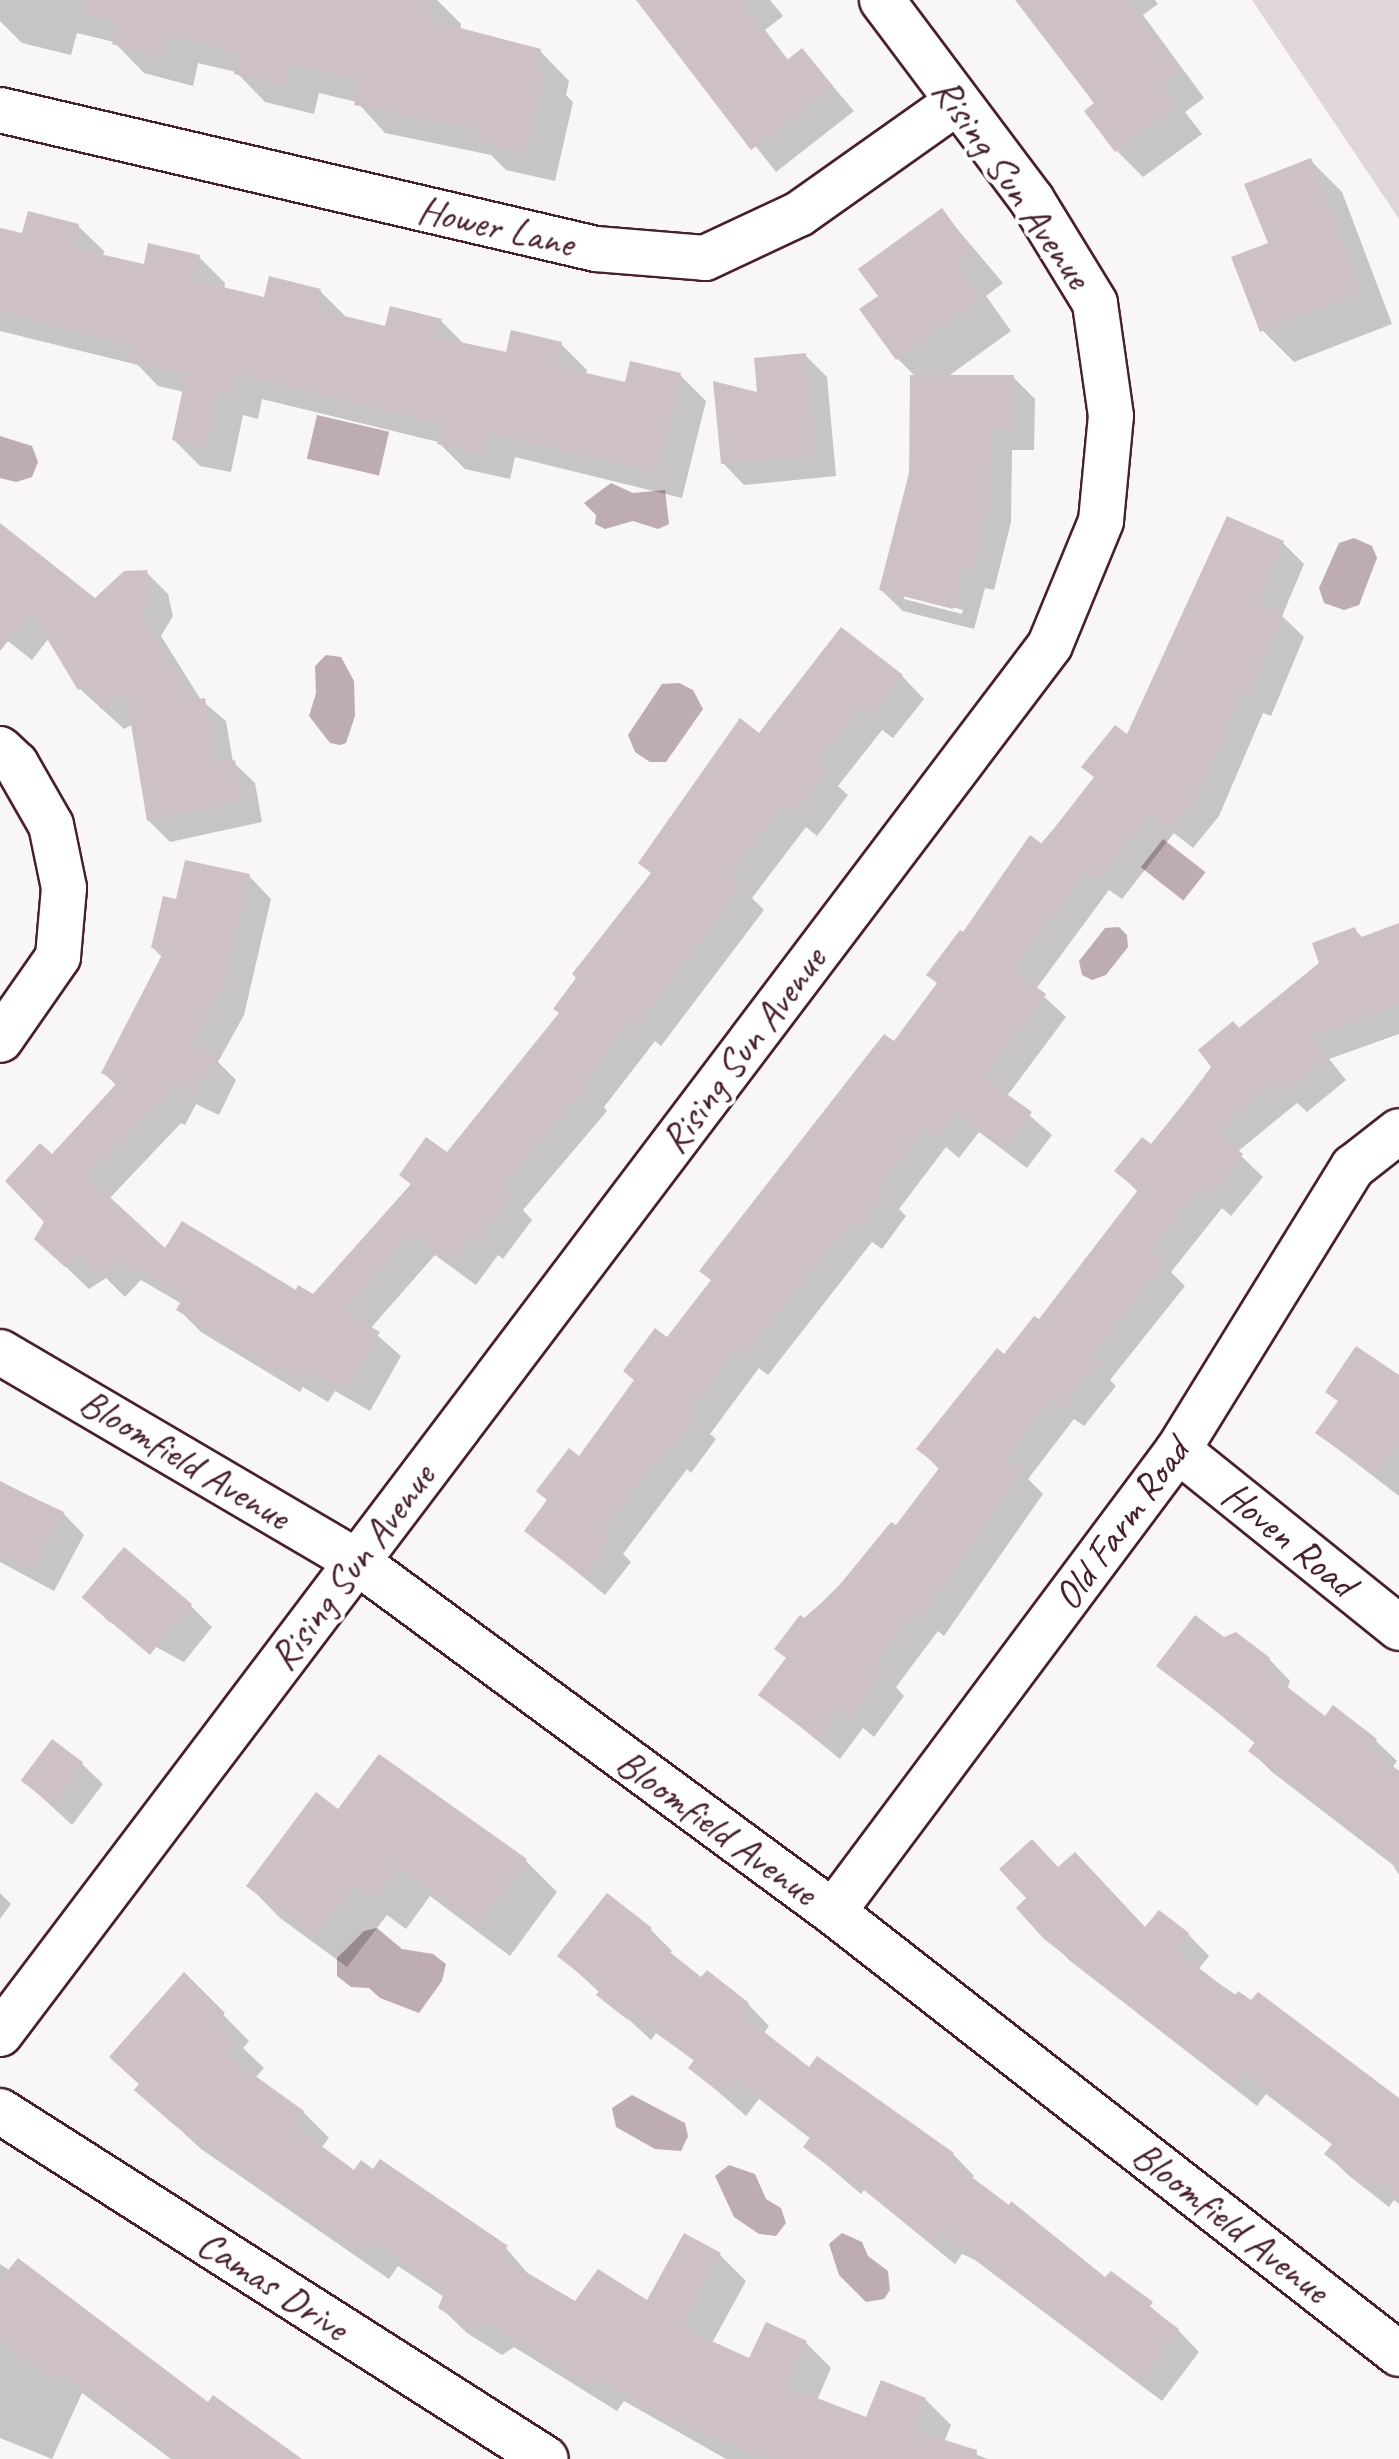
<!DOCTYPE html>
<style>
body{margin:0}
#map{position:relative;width:1399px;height:2459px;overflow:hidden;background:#f8f6f7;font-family:Caveat,sans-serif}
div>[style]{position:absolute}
.green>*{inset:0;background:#ded6d9}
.water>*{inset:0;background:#bdadb0;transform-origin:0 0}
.shadow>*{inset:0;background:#0003}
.building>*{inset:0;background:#cdc1c4;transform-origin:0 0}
.roads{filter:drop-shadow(2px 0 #4a1f2b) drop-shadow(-2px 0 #4a1f2b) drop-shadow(0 2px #4a1f2b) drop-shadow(0 -2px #4a1f2b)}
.minor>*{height:44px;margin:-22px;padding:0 22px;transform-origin:22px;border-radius:22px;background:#fff}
span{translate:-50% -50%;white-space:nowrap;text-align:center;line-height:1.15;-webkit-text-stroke:8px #fff;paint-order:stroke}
.street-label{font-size:40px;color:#4a1f2b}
</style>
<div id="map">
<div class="green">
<i style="clip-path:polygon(1252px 0,1399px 0,1399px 219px)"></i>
</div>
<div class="water">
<i style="left:317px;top:415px;width:74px;height:45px;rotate:13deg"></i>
<i style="clip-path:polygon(0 436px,32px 446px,38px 462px,32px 477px,16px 482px,0 478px)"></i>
<i style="clip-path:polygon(611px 483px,633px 493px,665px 490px,669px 524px,658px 529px,633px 521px,605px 529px,595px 524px,596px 515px,584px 503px)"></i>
<i style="clip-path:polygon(1354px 538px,1372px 546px,1377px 558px,1359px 605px,1344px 610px,1324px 603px,1319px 588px,1339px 543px)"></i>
<i style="clip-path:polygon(326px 655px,341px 657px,354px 681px,355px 716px,346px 743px,340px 745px,330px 743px,309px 716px,316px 693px,315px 666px)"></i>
<i style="clip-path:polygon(679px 683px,693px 690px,703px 709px,666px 762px,650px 762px,635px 752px,628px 735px,662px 684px)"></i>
<i style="left:1163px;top:839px;width:54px;height:36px;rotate:38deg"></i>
<i style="clip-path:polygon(1119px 927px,1127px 935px,1128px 947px,1106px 975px,1092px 980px,1082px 975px,1079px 961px,1105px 928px)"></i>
<i style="clip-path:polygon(377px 1928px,402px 1949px,433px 1954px,446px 1964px,442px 1981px,419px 2013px,380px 1998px,369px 1988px,351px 1987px,337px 1976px,337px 1958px,364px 1931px)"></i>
<i style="clip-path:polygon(632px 2095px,685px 2123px,688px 2136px,681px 2151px,655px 2149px,616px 2127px,612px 2108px)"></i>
<i style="clip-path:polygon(729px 2165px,755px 2174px,766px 2199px,781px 2208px,786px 2223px,776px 2236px,759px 2234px,734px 2217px,715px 2176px)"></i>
<i style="clip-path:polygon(842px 2233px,862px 2242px,868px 2256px,888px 2271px,890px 2290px,884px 2299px,866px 2302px,839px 2275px,829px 2244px)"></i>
</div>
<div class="shadow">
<i style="clip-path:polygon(0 0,437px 0,461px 24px,460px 30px,540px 51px,569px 81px,566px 95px,573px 102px,555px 181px,506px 170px,491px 155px,385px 133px,357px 102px,319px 93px,314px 114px,265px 102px,236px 72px,198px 63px,193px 86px,144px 73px,114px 42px,77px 33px,71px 55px,22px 43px,0 21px)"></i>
<i style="clip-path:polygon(640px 0,770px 0,783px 16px,765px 30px,789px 61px,802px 50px,854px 111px,776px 172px)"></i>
<i style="clip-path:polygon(1016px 0,1155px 0,1158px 4px,1143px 15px,1204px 98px,1185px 112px,1202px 134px,1143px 177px,1116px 150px,1097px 104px)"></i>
<i style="clip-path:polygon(1310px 160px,1342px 192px,1392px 324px,1294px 362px,1262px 330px,1270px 245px)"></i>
<i style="clip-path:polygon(evenodd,942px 211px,1003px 283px,986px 296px,1011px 331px,947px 377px,1013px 377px,1035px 399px,1034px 450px,1012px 450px,1011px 522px,994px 590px,985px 588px,974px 629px,903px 611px,881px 590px,911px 474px,916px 377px,897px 358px,880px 297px,942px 211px,904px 594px,963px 610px,962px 614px,904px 599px,904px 594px)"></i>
<i style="clip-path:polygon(78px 226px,104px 251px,103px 257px,146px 266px,199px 257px,225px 283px,224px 289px,266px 299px,320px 291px,346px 317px,387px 328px,441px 321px,465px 345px,508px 355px,561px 344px,587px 370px,586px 375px,626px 385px,680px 375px,706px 401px,682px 498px,515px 457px,510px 479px,465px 469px,438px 442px,262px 399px,258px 419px,243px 415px,231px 472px,200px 466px,174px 440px,184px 392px,158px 386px,138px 365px,0 331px,0 230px,24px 235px)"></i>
<i style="clip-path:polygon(805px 355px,827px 377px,836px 476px,744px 485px,723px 463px)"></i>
<i style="clip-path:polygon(0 526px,95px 601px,146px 572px,168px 594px,173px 616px,161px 636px,201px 700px,226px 721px,233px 762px,255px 783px,262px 822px,170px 842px,148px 820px,133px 724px,124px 729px,80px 689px,49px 638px,32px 660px,0 635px)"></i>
<i style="clip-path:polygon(1283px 543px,1304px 564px,1282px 616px,1304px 637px,1271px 716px,1263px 713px,1219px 816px,1193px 848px,1174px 833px,1122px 899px,1109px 890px,1036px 989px,1066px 1017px,1007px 1096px,1052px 1135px,1027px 1168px,979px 1132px,959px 1158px,946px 1147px,899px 1209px,906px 1216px,882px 1249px,872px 1242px,768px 1375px,759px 1368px,710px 1434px,716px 1439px,691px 1473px,687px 1469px,623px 1554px,631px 1562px,605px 1595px,527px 1531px,635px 1381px,625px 1371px,667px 1340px,713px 1282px,702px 1271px,894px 1044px,939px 985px,929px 975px,1096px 779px,1084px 767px,1127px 737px)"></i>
<i style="clip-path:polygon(902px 676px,924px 699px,893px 738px,882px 730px,838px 786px,848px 795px,817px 836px,806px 827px,752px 898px,764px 910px,661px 1046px,655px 1041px,604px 1107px,607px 1111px,523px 1210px,532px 1220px,503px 1259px,498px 1255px,476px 1285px,435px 1255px,370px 1329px,401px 1356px,370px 1411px,335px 1391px,328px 1402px,303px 1387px,300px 1392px,201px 1332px,179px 1310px,182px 1304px,141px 1280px,125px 1297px,106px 1278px,89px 1289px,60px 1261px,46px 1222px,52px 1157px,117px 1086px,104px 1073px,163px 958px,153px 948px,178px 902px,249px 876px,271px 899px,244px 1015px,218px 1062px,236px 1080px,219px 1115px,196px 1104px,185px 1125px,181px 1123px,109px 1199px,166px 1252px,314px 1296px,412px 1185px,401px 1174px,448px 1155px,561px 1014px,652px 874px,641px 863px,760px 736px)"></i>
<i style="clip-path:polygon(1399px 925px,1399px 1034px,1329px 1059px,1346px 1080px,1307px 1112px,1297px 1103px,1237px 1152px,1263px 1177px,1231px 1216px,1222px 1208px,1171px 1272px,1185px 1286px,1110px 1380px,1116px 1386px,1084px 1426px,1074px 1419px,1028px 1479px,1043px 1494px,944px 1636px,938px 1631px,896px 1687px,904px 1696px,874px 1737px,863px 1728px,840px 1759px,761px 1695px,787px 1659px,804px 1620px,897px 1528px,940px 1470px,919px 1449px,1039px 1322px,1138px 1192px,1117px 1171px,1151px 1147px,1239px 1030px,1321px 964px,1354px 929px,1363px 938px)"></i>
<i style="clip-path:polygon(1399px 1378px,1399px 1496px,1317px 1433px,1339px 1402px,1328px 1392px)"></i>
<i style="clip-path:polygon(0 1481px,63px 1513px,84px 1535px,54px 1591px,0 1562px)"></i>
<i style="clip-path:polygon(87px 1600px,190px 1605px,212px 1627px,184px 1662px,108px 1621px)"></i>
<i style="clip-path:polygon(1223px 1640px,1269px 1659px,1290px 1681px,1287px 1690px,1325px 1719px,1375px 1740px,1397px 1761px,1392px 1768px,1399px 1774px,1399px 1875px,1393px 1865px,1272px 1772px,1251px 1751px,1256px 1744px,1159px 1665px)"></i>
<i style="clip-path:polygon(379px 1757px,526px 1861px,557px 1892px,510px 1956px,430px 1896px,406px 1929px,387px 1915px,347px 1967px,280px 1918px,249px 1886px,338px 1811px)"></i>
<i style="clip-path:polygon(81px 1763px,103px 1784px,72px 1825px,24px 1781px)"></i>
<i style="clip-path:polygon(1059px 1869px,1146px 1929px,1188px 1934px,1209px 1956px,1198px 1970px,1399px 2101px,1399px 2204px,1394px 2200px,1389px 2207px,1348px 2175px,1327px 2154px,1333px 2145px,1266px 2094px,1257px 2106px,1069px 1960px,1046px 1937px)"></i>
<i style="clip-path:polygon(0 1893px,11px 1904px,0 1919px)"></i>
<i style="clip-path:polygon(650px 1929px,672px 1951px,669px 1954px,701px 1980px,748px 2004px,769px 2026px,763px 2034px,809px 2069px,910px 2122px,953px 2154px,974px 2176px,971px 2179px,1106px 2280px,1111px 2273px,1178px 2330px,1199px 2352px,1162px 2401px,975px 2260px,962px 2254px,955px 2264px,864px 2190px,861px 2194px,806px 2147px,811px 2139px,759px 2099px,746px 2116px,691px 2068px,696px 2062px,656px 2033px,651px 2040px,560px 1956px)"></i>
<i style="clip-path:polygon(184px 1975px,249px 2041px,243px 2048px,264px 2068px,255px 2078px,303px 2112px,329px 2138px,321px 2148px,355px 2172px,506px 2248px,530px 2276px,576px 2304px,648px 2303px,685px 2235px,720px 2255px,746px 2281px,712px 2343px,750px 2361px,805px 2342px,831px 2368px,817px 2400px,867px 2420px,925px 2399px,951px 2425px,944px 2442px,988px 2459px,726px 2459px,624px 2401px,617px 2411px,514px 2347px,502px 2355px,467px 2333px,440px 2307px,444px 2297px,398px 2266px,389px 2279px,201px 2149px,137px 2090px,141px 2086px,111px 2057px)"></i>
<i style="clip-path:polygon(0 2264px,208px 2405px,299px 2459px,171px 2459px,82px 2393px,52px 2459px,0 2438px)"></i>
</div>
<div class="building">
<i style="clip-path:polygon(86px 0,431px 0,430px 20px,541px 49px,536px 69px,545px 71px,525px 153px,475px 141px,477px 129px,354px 105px,359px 81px,290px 64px,285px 86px,234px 74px,239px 52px,169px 34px,163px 57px,112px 44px,118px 22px,84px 13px)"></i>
<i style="clip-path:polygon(636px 0,739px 0,786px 61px,802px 48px,833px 86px,751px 150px)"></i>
<i style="clip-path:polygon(1015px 0,1127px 0,1179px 71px,1160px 84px,1176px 106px,1115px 152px,1084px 111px,1094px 103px)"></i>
<i style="clip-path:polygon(1311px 158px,1362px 292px,1260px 332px,1231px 257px,1268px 243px,1244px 184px)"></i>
<i style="clip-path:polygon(942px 208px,973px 251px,956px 264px,981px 298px,896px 360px,859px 309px,878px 296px,858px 269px)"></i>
<i style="clip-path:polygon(28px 211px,79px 224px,73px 248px,144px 264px,148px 243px,200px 255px,194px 280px,264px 297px,269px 276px,321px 289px,316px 309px,385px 326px,390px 306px,442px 319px,437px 337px,506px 352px,511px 330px,562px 342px,556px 366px,625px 382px,630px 361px,681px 373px,657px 473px,489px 432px,484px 454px,437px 444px,442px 424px,237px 374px,232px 394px,218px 391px,205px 448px,172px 440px,186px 374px,130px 361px,134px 346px,0 311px,0 228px,22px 233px)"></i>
<i style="clip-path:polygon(806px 353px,816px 455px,721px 464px,713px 381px,757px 392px,754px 358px)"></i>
<i style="clip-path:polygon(910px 375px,1014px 375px,1013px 429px,991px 429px,990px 499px,972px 570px,964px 567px,953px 609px,879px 590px,909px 473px)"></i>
<i style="clip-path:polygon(1227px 516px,1284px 541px,1257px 603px,1283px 614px,1249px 696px,1241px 693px,1198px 795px,1171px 828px,1151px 814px,1099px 879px,1087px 870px,1013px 970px,1046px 994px,984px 1078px,1032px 1112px,1005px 1148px,957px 1112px,937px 1138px,924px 1128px,879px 1188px,887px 1193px,859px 1229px,850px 1222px,746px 1355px,737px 1348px,689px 1412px,696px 1417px,669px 1453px,665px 1450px,602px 1532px,611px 1539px,583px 1576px,524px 1531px,547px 1500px,536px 1491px,569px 1448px,579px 1456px,634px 1380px,623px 1371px,655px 1328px,667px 1337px,711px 1280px,699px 1271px,884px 1034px,894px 1041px,937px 983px,926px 975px,960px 930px,963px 932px,1030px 835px,1042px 844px,1094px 777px,1081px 767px,1115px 725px,1127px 734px)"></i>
<i style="clip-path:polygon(0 523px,95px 598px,124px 571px,147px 570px,152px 593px,141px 614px,194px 700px,205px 698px,216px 763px,235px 760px,242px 801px,147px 821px,126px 694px,101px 709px,86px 685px,78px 690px,31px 612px,0 651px)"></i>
<i style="clip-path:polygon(841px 627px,903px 675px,869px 717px,859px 709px,816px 763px,826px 771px,793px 815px,783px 806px,730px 876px,743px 886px,638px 1025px,631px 1020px,583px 1084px,586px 1087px,501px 1188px,511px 1196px,480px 1238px,475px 1234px,453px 1264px,412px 1234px,343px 1311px,380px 1332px,346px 1390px,312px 1370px,305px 1381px,280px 1366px,277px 1372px,176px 1310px,183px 1298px,118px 1258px,101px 1276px,82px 1257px,65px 1267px,34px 1239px,44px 1222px,5px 1181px,40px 1143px,52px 1154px,118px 1082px,101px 1073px,164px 951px,151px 948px,163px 896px,176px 899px,185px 860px,250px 874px,225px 981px,193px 1044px,215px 1056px,196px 1094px,173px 1082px,162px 1104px,157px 1102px,87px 1176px,165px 1248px,182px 1221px,296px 1290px,298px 1285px,313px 1294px,411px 1184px,399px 1175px,426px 1137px,447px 1152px,559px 1013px,553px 1009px,576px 978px,572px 974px,651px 873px,638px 863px,740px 718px,759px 733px)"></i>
<i style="clip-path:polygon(1399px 923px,1399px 1005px,1309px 1037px,1326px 1057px,1284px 1092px,1276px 1082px,1215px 1132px,1243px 1154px,1209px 1196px,1199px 1188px,1149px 1251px,1165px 1263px,1089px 1358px,1096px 1363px,1062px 1407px,1051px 1399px,1007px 1458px,1023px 1471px,922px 1616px,916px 1611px,874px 1666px,884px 1673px,851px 1717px,840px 1709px,817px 1739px,758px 1695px,786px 1658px,774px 1649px,800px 1615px,804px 1618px,833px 1593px,891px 1522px,896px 1525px,940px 1467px,916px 1449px,997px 1348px,1004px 1354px,1034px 1316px,1039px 1319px,1138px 1190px,1114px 1171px,1142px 1137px,1151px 1144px,1212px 1068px,1198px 1050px,1233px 1021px,1239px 1028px,1319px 963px,1312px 943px,1355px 927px,1359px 938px)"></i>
<i style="clip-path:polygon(1356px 1346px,1399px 1375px,1399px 1442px,1377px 1476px,1315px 1433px,1338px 1401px,1325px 1392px)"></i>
<i style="clip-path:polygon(0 1482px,64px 1512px,32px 1571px,0 1554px)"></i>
<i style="left:124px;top:1547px;width:89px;height:66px;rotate:40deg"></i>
<i style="clip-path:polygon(1195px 1615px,1224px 1637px,1236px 1632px,1270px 1658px,1265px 1670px,1325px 1716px,1333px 1705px,1377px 1739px,1369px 1748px,1399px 1771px,1399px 1866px,1248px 1751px,1256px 1741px,1156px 1666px)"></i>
<i style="left:52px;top:1739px;width:39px;height:52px;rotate:37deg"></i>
<i style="clip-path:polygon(379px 1754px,527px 1859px,478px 1926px,398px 1866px,373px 1899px,355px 1885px,315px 1937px,246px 1886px,316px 1792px,338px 1809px)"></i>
<i style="clip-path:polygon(1032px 1839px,1058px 1867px,1075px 1852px,1145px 1927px,1159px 1910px,1189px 1933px,1176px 1950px,1235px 1996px,1238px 1991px,1251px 2000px,1258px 1992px,1399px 2098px,1399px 2197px,1374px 2178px,1367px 2187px,1324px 2154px,1333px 2143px,1279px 2100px,1244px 2074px,1234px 2086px,1044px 1939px,1016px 1908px,1026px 1898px,999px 1869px)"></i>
<i style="clip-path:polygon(607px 1893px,652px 1928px,647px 1934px,701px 1977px,707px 1970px,749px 2003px,741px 2014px,809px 2067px,817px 2056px,954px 2153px,949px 2160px,1009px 2205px,1011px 2201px,1105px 2277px,1111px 2271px,1153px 2302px,1149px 2307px,1179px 2329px,1139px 2381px,951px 2239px,940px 2234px,933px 2244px,842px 2171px,839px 2174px,803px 2147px,811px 2136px,737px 2079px,724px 2096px,688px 2068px,695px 2059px,634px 2013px,628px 2020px,596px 1995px,600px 1990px,557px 1956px)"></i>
<i style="clip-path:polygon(184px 1972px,225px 2013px,217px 2022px,239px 2041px,226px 2055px,304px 2111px,293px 2125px,354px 2170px,361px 2160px,373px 2169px,380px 2159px,508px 2246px,499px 2256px,575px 2301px,598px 2269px,647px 2300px,684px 2233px,721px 2253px,681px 2327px,749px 2358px,766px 2322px,807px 2341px,786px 2386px,866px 2417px,881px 2380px,926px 2398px,912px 2430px,977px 2450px,976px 2459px,768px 2459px,655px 2414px,597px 2376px,591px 2386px,487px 2322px,474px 2330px,438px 2308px,445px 2291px,371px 2241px,362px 2255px,279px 2200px,173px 2124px,134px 2090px,139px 2084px,109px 2057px)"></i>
<i style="clip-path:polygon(18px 2258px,208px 2402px,213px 2395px,302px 2459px,178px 2459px,61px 2373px,56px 2382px,0 2341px,0 2280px)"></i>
</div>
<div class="roads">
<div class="minor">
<i style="left:0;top:110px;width:612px;rotate:13.13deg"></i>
<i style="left:596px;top:249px;width:109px;rotate:4.7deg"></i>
<i style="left:705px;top:258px;width:104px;rotate:-25.1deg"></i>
<i style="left:799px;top:214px;width:194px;rotate:-35.3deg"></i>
<i style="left:0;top:749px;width:22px;rotate:43deg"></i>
<i style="left:16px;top:764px;width:70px;rotate:60.2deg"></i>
<i style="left:51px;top:825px;width:64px;rotate:78.3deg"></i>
<i style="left:64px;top:888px;width:69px;rotate:95deg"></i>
<i style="left:58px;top:957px;width:101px;rotate:124.9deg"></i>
<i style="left:0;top:1352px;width:413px;rotate:30.4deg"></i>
<i style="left:356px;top:1561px;width:592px;rotate:36.35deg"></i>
<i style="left:833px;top:1912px;width:718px;rotate:37.99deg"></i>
<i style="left:1178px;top:1450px;width:284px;rotate:38.8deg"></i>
<i style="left:833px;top:1912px;width:577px;rotate:-53.25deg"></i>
<i style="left:1178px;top:1450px;width:333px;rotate:-58.3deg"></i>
<i style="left:1353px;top:1167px;width:58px;rotate:-38deg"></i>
<i style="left:0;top:2034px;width:1741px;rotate:-52.91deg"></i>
<i style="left:1050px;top:645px;width:134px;rotate:-67.6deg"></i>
<i style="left:1101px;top:521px;width:105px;rotate:-84.6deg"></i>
<i style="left:1111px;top:416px;width:114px;rotate:-98.1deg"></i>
<i style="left:1095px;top:303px;width:121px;rotate:-121.5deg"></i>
<i style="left:1032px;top:200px;width:250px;rotate:-126.9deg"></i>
<i style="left:0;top:2111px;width:647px;rotate:32.51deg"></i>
</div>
</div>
<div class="street-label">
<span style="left:1012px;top:183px;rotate:55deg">Rising Sun Avenue</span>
<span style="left:496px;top:226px;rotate:13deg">Hower Lane</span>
<span style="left:743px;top:1050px;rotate:-53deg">Rising Sun Avenue</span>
<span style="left:185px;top:1459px;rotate:31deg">Bloomfield Avenue</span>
<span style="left:1121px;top:1524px;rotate:-54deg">Old Farm Road</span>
<span style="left:1289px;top:1539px;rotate:39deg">Hoven Road</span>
<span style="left:352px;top:1567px;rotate:-53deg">Rising Sun Avenue</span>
<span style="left:717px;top:1827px;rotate:36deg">Bloomfield Avenue</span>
<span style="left:1231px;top:2222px;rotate:38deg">Bloomfield Avenue</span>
<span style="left:273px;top:2285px;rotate:33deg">Camas Drive</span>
</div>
</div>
